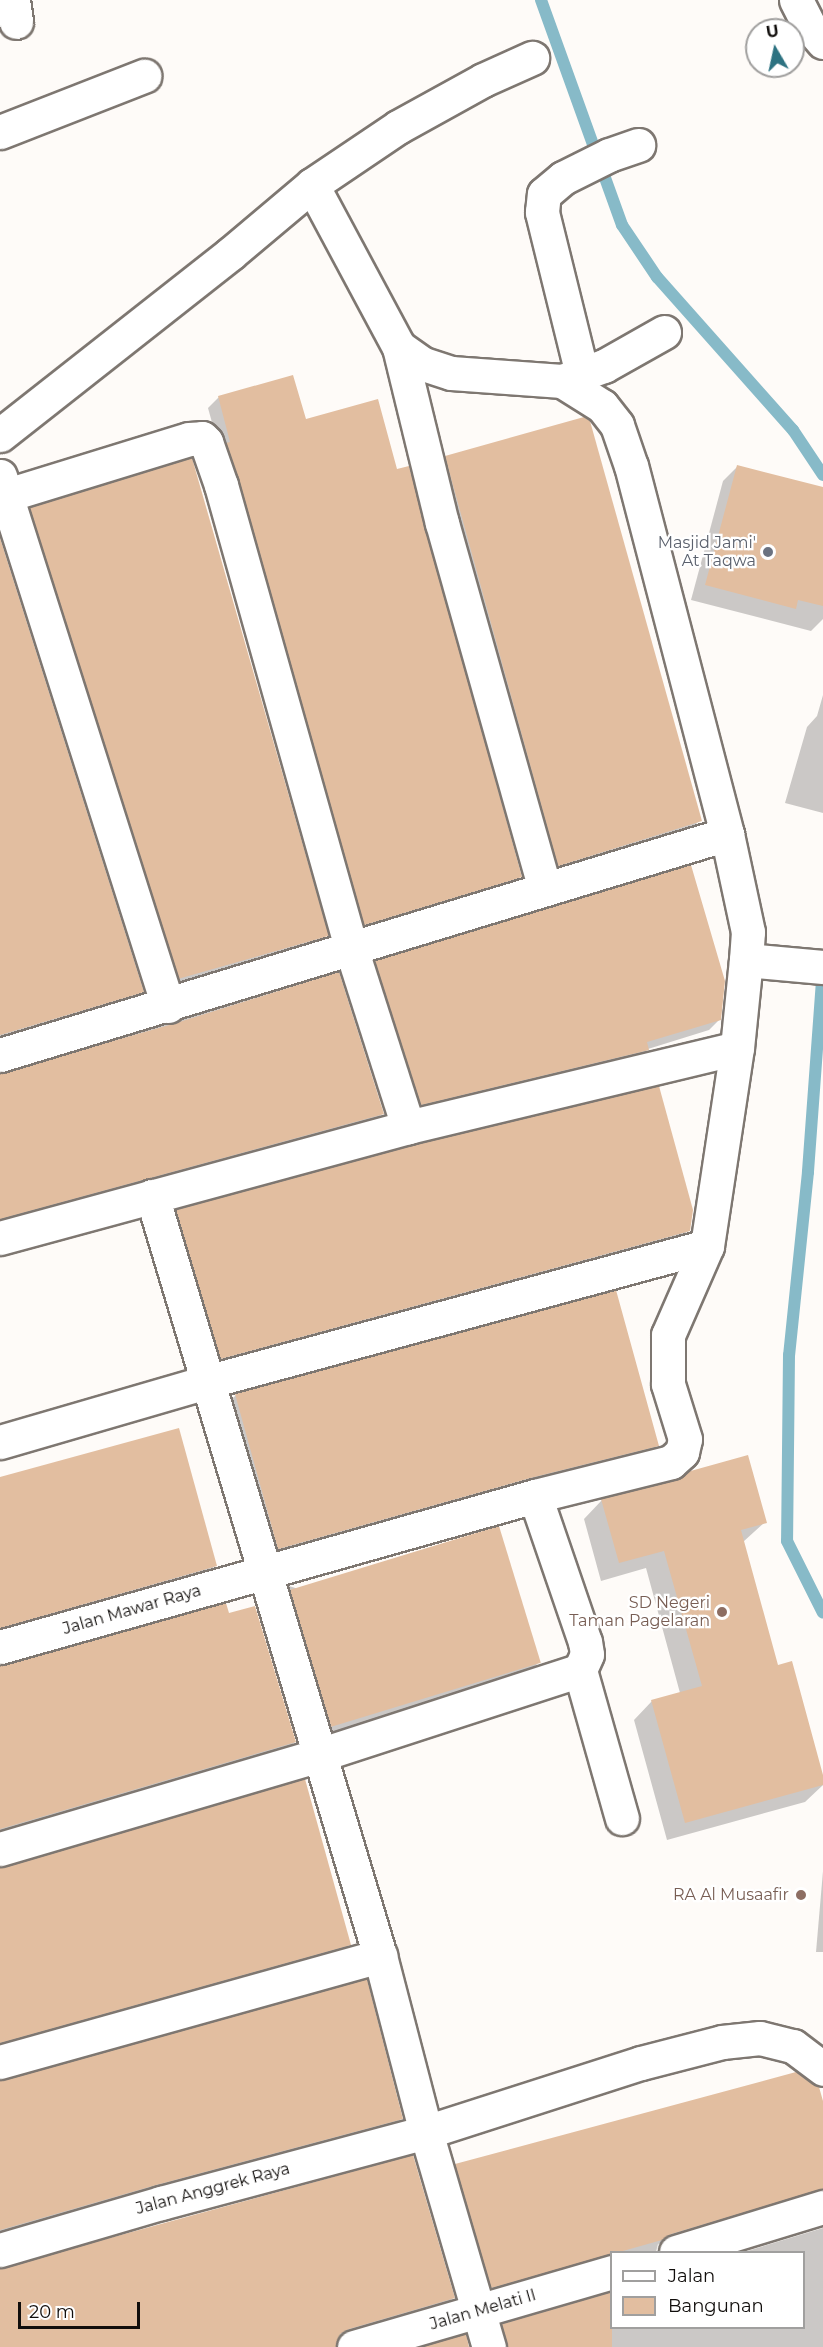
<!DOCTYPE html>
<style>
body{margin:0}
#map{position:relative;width:823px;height:2347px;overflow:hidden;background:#fefbf8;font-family:Montserrat,sans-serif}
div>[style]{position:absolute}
.shadow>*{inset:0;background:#0003}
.stream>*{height:12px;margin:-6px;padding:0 6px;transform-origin:6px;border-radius:6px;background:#87bac8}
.building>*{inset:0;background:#e2bea0;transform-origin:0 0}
.roads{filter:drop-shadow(2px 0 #7e7771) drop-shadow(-2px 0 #7e7771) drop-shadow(0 2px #7e7771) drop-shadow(0 -2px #7e7771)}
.street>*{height:33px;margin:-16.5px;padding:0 16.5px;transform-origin:16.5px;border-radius:16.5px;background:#fff}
.dots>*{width:16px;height:16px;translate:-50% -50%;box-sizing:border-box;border:3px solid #fff;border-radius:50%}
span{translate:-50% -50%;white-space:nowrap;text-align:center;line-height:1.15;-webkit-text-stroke:4.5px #fff;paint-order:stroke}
.worship-label{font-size:16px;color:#5b616d}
.right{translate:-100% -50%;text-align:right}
.education-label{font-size:16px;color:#785e54}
.street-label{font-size:16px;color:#110e0c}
.legend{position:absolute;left:610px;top:2251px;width:195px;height:78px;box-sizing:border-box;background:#fff;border:2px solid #a09f9e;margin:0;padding:8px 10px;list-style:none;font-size:18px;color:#110e0c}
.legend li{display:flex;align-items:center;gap:12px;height:30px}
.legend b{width:30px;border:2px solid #a09f9e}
.north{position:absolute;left:745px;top:18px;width:60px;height:60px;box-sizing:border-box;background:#fff;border:2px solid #a09f9e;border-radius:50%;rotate:351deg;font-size:16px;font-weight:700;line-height:24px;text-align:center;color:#110e0c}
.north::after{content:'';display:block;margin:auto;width:21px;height:27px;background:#2d7281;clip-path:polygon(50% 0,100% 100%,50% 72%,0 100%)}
.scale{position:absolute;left:18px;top:2302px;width:122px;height:27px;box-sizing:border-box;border:3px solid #110e0c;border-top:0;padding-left:8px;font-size:18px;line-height:21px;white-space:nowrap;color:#110e0c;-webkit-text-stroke:4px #fff;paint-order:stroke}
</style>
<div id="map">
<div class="shadow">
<i style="clip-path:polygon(219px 397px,305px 421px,396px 471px,520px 876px,510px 887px,353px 934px,208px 408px)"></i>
<i style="clip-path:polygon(446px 457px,700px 820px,689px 831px,547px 875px,435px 468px)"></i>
<i style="clip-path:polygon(738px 466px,823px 489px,823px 619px,811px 631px,691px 600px,723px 481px)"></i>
<i style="clip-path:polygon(31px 509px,326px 935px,316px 946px,169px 991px,20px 520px)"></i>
<i style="clip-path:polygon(0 543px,142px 991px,131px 1002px,0 1042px)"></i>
<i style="clip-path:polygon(823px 695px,823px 813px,785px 803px,807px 727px,817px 716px)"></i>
<i style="clip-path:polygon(376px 962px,720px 1019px,709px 1030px,648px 1049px,637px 1060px,410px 1114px,365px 973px)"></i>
<i style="clip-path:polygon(338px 973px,382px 1114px,372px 1124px,0 1225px,0 1074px)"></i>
<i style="clip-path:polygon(176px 1211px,689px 1230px,678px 1241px,210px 1368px,166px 1222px)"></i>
<i style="clip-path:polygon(236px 1395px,657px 1445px,647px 1456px,267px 1559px,225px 1406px)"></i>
<i style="clip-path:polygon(0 1478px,215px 1566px,204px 1577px,0 1634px)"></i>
<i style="clip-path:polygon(602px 1500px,765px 1522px,743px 1542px,777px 1667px,823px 1780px,823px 1785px,805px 1802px,667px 1840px,634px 1720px,652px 1701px,680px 1693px,646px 1568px,601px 1581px,584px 1519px)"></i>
<i style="clip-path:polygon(289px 1586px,538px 1663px,528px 1674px,321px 1741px,278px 1597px)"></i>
<i style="clip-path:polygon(228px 1615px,295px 1742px,284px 1752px,0 1836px,0 1667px)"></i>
<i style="clip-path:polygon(0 1869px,349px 1944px,338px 1955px,0 2049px)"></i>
<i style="clip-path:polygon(823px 1871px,823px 1952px,816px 1952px)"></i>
<i style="clip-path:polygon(0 2082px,401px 2118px,391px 2129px,0 2237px)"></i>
<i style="clip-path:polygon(823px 2107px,823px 2203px,806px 2199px,658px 2244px,656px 2252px,612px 2252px,612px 2267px,481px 2297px,445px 2176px,456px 2165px)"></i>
<i style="clip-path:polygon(823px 2228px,823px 2347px,494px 2347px,492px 2336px,502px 2325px,804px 2328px,804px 2252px,744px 2252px)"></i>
<i style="clip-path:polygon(0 2270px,453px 2298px,443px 2308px,336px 2340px,335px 2347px,0 2347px)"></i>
</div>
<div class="stream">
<i style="left:541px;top:0;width:239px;rotate:70.2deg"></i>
<i style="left:622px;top:225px;width:63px;rotate:56.1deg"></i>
<i style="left:657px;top:277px;width:205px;rotate:48.4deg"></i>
<i style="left:793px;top:430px;width:54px;rotate:56.3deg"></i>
<i style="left:823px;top:967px;width:206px;rotate:94.2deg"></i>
<i style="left:808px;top:1172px;width:184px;rotate:95.9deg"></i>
<i style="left:789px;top:1355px;width:186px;rotate:90.6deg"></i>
<i style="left:787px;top:1541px;width:80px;rotate:63.4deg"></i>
</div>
<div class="building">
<i style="clip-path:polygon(293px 375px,306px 419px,378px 399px,397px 469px,409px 466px,522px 877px,364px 925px,239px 480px,226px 443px,230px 442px,218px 396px)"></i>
<i style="clip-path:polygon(584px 417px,590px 421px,702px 821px,558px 866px,445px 456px)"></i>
<i style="left:192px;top:458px;width:497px;height:170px;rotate:74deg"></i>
<i style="clip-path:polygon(737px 465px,823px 487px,823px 606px,798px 600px,796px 609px,705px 585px)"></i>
<i style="clip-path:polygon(0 538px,144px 992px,0 1035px)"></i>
<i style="clip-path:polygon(691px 865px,725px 981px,721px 1020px,647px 1042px,649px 1050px,421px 1105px,375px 961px)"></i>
<i style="clip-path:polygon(339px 972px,384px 1114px,0 1219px,0 1073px,173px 1024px)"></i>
<i style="clip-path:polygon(659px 1086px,693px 1210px,690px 1231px,220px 1359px,176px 1210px,413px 1145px)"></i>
<i style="clip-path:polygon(616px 1290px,659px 1446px,530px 1478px,278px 1549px,235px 1394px)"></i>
<i style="clip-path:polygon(179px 1428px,217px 1566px,0 1628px,0 1477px)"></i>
<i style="clip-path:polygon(748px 1455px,767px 1523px,741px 1530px,778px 1665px,792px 1661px,823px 1775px,823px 1785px,685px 1823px,651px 1700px,702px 1686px,664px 1551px,619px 1563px,601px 1499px,676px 1480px,687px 1472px)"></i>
<i style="left:499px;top:1526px;width:143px;height:219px;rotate:73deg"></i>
<i style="clip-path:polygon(226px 1603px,229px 1613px,255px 1606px,296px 1742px,0 1829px,0 1665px)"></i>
<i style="clip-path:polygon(305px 1779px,351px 1945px,0 2043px,0 1867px)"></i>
<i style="clip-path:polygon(367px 1979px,403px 2119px,156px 2185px,0 2230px,0 2080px)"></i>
<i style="clip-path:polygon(796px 2072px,819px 2087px,823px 2101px,823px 2189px,671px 2234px,662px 2240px,491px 2288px,455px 2164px)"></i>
<i style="clip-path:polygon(413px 2155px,455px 2298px,349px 2329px,340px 2334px,336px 2347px,0 2347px,0 2268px)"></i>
<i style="clip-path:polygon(612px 2292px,612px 2347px,507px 2347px,502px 2324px)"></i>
<i style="clip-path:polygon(466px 2334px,469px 2347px,421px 2347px)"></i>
</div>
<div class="roads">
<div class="street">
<i style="left:13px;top:0;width:22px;rotate:82deg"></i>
<i style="left:796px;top:0;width:30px;rotate:63deg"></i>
<i style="left:810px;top:27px;width:20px;rotate:49deg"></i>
<i style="left:0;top:132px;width:155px;rotate:-21.3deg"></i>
<i style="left:312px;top:185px;width:184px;rotate:61.8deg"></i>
<i style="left:399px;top:347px;width:181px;rotate:76.3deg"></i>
<i style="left:442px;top:523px;width:380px;rotate:74.3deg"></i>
<i style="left:582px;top:374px;width:167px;rotate:-103.9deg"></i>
<i style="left:542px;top:212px;width:18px;rotate:-84deg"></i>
<i style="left:544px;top:194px;width:25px;rotate:-40deg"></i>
<i style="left:563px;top:178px;width:51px;rotate:-26.6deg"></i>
<i style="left:609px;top:155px;width:31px;rotate:-19deg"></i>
<i style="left:562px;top:381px;width:45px;rotate:-19.7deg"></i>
<i style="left:604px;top:366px;width:69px;rotate:-29.5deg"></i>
<i style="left:0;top:435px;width:293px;rotate:-38.2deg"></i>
<i style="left:230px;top:254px;width:107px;rotate:-40.1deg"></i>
<i style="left:312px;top:185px;width:104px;rotate:-34deg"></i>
<i style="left:398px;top:127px;width:97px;rotate:-28.9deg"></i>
<i style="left:483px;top:80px;width:54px;rotate:-24.2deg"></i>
<i style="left:0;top:476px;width:556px;rotate:72.41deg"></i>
<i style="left:7px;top:495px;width:190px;rotate:-17.1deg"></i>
<i style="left:189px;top:439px;width:13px;rotate:-4deg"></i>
<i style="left:202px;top:438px;width:6px;rotate:45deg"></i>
<i style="left:206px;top:442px;width:46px;rotate:70.8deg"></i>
<i style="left:221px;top:485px;width:481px;rotate:74.3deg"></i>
<i style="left:351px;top:948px;width:188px;rotate:72.3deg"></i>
<i style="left:746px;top:960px;width:77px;rotate:5.2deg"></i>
<i style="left:0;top:1055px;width:760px;rotate:-16.91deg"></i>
<i style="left:152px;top:1196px;width:793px;rotate:73.3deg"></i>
<i style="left:380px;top:1956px;width:182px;rotate:75.4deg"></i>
<i style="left:426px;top:2132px;width:224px;rotate:73.7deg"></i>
<i style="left:0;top:1238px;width:423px;rotate:-15.2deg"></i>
<i style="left:408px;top:1127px;width:338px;rotate:-13.5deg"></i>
<i style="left:0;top:1442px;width:215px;rotate:-16.2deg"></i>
<i style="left:206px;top:1382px;width:519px;rotate:-15.19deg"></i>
<i style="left:0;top:1647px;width:556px;rotate:-15.76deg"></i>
<i style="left:580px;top:1670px;width:154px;rotate:74.2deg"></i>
<i style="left:0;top:1849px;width:333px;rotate:-16.4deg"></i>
<i style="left:319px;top:1755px;width:274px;rotate:-18deg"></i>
<i style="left:580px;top:1670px;width:17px;rotate:-66deg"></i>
<i style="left:587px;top:1654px;width:12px;rotate:-99deg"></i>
<i style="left:585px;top:1642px;width:154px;rotate:-108.9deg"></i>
<i style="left:535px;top:1496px;width:140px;rotate:-14deg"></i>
<i style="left:671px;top:1462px;width:15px;rotate:-42deg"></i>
<i style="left:682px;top:1452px;width:13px;rotate:-77deg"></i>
<i style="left:685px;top:1439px;width:58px;rotate:-107.2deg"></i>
<i style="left:668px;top:1384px;width:49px;rotate:-90deg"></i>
<i style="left:668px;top:1335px;width:97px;rotate:-66.3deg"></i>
<i style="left:707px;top:1246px;width:200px;rotate:-81.4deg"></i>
<i style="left:737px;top:1048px;width:88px;rotate:-84.2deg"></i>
<i style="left:746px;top:960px;width:28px;rotate:-86deg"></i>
<i style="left:748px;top:932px;width:100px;rotate:-102.1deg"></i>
<i style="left:727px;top:834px;width:380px;rotate:-104.6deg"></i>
<i style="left:631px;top:466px;width:43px;rotate:-108.9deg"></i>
<i style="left:617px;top:425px;width:24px;rotate:-128deg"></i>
<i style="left:602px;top:406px;width:47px;rotate:-148deg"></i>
<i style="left:562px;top:381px;width:111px;rotate:-175.9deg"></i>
<i style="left:451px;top:373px;width:29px;rotate:-162deg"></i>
<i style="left:423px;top:364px;width:29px;rotate:-145deg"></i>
<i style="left:0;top:2062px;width:395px;rotate:-15.6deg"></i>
<i style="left:0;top:2250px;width:168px;rotate:-16.3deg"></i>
<i style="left:161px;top:2203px;width:274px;rotate:-15deg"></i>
<i style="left:426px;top:2132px;width:226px;rotate:-17.8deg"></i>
<i style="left:641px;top:2063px;width:84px;rotate:-14.5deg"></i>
<i style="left:722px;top:2042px;width:38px;rotate:-6deg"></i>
<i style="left:760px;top:2038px;width:34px;rotate:14deg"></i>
<i style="left:793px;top:2046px;width:38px;rotate:37deg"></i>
<i style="left:676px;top:2252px;width:154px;rotate:-17deg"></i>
<i style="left:354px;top:2347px;width:269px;rotate:-16.2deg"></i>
</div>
</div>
<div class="dots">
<i style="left:768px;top:552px;background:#6b7280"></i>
<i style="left:722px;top:1612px;background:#8d6e63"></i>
<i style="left:801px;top:1895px;background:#8d6e63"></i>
</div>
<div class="worship-label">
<span class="right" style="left:756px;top:552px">Masjid Jami'<br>At Taqwa</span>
</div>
<div class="education-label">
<span class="right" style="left:710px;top:1612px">SD Negeri<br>Taman Pagelaran</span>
<span class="right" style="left:789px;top:1895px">RA Al Musaafir</span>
</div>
<div class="street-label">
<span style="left:132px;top:1610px;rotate:-16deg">Jalan Mawar Raya</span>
<span style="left:213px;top:2189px;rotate:-15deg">Jalan Anggrek Raya</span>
<span style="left:483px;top:2310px;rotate:-16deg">Jalan Melati II</span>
</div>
<ul class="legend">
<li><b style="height:8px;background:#fff"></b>Jalan</li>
<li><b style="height:16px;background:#e2bea0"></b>Bangunan</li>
</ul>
<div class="north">U</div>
<div class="scale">20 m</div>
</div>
